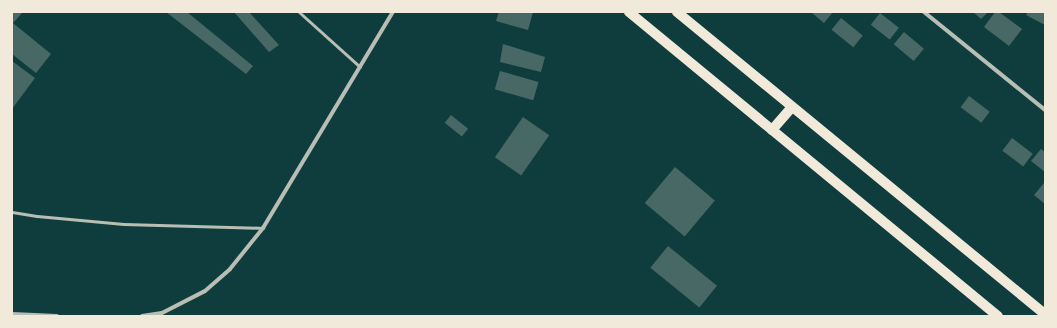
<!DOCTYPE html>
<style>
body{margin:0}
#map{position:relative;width:1057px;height:328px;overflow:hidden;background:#0f3d3e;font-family:Montserrat,sans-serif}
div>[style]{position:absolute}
.building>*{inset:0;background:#486865;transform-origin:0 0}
.service>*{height:3px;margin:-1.5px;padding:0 1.5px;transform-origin:1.5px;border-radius:1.5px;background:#b8beb3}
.minor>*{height:4px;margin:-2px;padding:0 2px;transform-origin:2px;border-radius:2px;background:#b8beb3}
.primary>*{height:10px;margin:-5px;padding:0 5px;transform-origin:5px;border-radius:5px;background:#f1e9da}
span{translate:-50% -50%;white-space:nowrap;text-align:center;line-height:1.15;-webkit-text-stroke:3px #f1e9da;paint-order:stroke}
.frame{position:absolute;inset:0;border:13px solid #f1e9da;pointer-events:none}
</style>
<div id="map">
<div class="building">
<i style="clip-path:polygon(12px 12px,23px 12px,13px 23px,51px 54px,36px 73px,12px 54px)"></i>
<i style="clip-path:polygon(166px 12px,187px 12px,253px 66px,246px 74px)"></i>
<i style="clip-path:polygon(234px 12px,249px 12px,279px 45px,269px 52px)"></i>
<i style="clip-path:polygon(499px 12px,533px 12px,528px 30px,496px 21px)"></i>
<i style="clip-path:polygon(811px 12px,833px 12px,824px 23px)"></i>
<i style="clip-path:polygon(973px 12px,988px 12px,981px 19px)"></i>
<i style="clip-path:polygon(995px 12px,999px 12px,1022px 29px,1009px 46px,984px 27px)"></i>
<i style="clip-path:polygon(1028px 12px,1045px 12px,1045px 25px,1026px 15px)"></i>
<i style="left:880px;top:13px;width:24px;height:15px;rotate:38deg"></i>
<i style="left:841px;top:18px;width:28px;height:15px;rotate:39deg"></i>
<i style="left:904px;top:32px;width:26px;height:16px;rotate:40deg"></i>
<i style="clip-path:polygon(503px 44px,545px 57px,541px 72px,500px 62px)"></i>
<i style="clip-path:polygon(12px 61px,35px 78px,12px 109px)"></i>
<i style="left:500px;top:71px;width:40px;height:19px;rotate:16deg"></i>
<i style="left:969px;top:96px;width:26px;height:14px;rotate:37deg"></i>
<i style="left:451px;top:115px;width:22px;height:10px;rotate:39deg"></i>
<i style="left:523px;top:117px;width:32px;height:49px;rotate:35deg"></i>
<i style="left:1012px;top:138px;width:26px;height:16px;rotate:37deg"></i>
<i style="clip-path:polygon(1041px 149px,1045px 152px,1045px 172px,1031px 161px)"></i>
<i style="left:675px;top:167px;width:52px;height:47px;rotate:40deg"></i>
<i style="clip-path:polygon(1044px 183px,1045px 184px,1045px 204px,1034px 195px)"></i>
<i style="left:668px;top:246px;width:63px;height:28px;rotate:39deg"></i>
</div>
<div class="service">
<i style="left:299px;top:12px;width:82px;rotate:42deg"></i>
<i style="left:12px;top:212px;width:25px;rotate:9deg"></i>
<i style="left:37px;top:216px;width:87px;rotate:5.3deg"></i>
<i style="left:124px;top:224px;width:139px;rotate:1.6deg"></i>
</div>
<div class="minor">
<i style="left:924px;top:12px;width:156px;rotate:39deg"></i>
<i style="left:12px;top:314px;width:45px;rotate:2.5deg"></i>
<i style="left:142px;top:316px;width:20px;rotate:-9deg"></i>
<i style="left:162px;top:313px;width:48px;rotate:-27.1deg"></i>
<i style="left:205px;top:291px;width:33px;rotate:-41deg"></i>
<i style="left:230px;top:269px;width:53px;rotate:-51.2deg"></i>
<i style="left:263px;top:228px;width:252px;rotate:-59deg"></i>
</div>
<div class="primary">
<i style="left:629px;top:12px;width:478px;rotate:39.5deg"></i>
<i style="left:677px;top:12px;width:476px;rotate:39.4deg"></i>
<i style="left:772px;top:130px;width:30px;rotate:-49deg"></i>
</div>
<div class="frame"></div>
</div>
